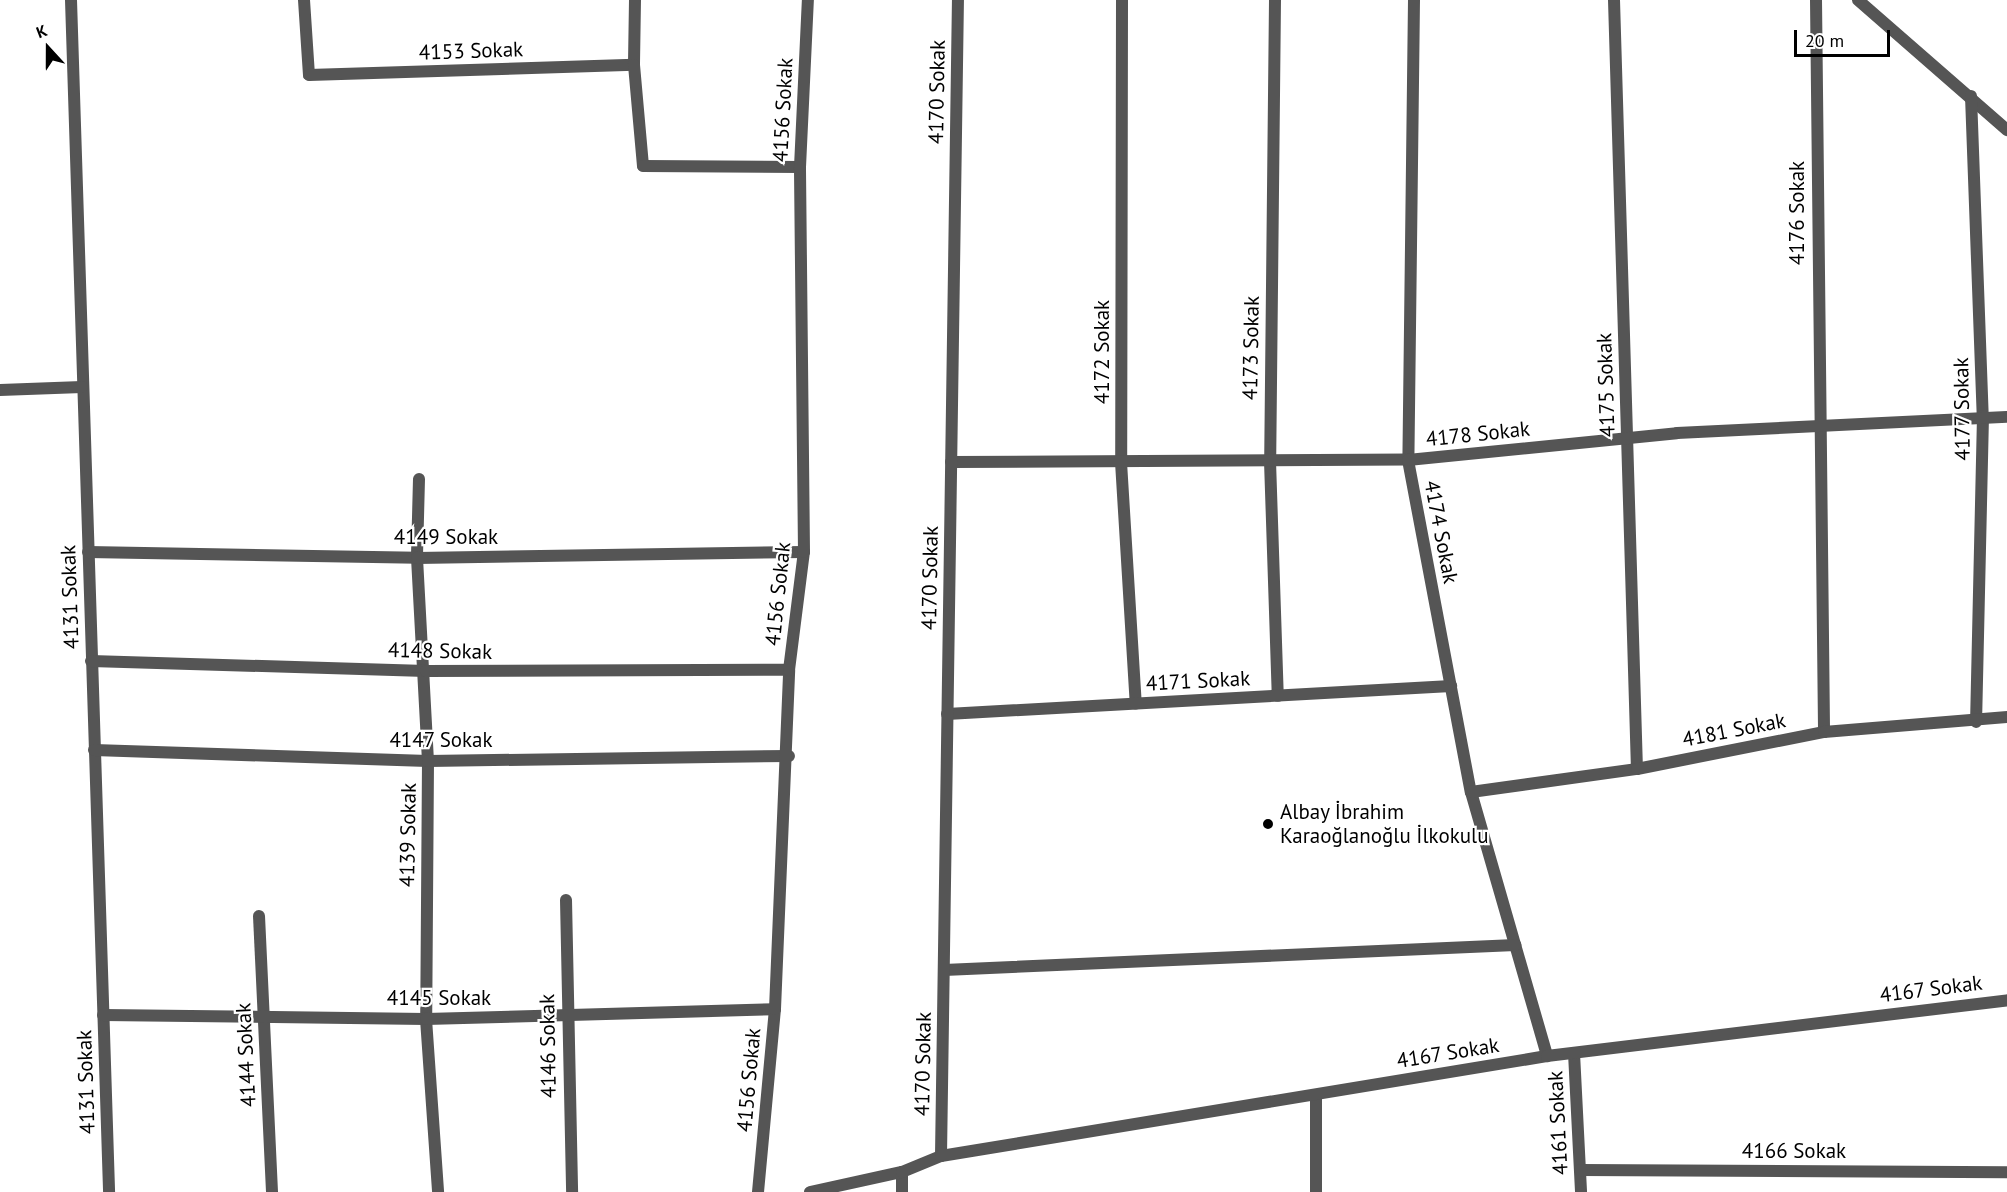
<!DOCTYPE html>
<meta charset="utf-8">
<style>
body{margin:0}
#map{position:relative;width:2007px;height:1192px;overflow:hidden;background:#fff;font-family:"PT Sans",sans-serif}
div>[style]{position:absolute}
.street>*{height:12px;margin:-6px;padding:0 6px;transform-origin:6px;border-radius:6px;background:#555}
.dots>*{width:16px;height:16px;translate:-50% -50%;box-sizing:border-box;border:3px solid #fff;border-radius:50%}
span{translate:-50% -50%;white-space:nowrap;text-align:center;line-height:1.15;-webkit-text-stroke:4.5px #fff;paint-order:stroke}
.street-label{font-size:21px;color:#000}
.poi-label{font-size:21px;color:#000}
.left{translate:0 -50%;text-align:left}
.north{position:absolute;left:18px;top:18px;width:60px;height:60px;-webkit-text-stroke:4px #fff;paint-order:stroke;rotate:339deg;font-size:16px;font-weight:700;line-height:24px;text-align:center;color:#000}
.north::after{content:'';display:block;margin:auto;width:21px;height:27px;background:#000;clip-path:polygon(50% 0,100% 100%,50% 72%,0 100%)}
.scale{position:absolute;left:1794px;top:30px;width:96px;height:27px;box-sizing:border-box;border:3px solid #000;border-top:0;padding-left:8px;font-size:18px;line-height:21px;white-space:nowrap;color:#000;-webkit-text-stroke:4px #fff;paint-order:stroke}
</style>
<div id="map">
<div class="street">
<i style="left:71px;top:0;width:1193px;rotate:88.17deg"></i>
<i style="left:304px;top:0;width:75px;rotate:86.2deg"></i>
<i style="left:309px;top:75px;width:325px;rotate:-1.8deg"></i>
<i style="left:635px;top:0;width:65px;rotate:90.9deg"></i>
<i style="left:634px;top:65px;width:101px;rotate:84.9deg"></i>
<i style="left:643px;top:166px;width:157px;rotate:0.4deg"></i>
<i style="left:1122px;top:0;width:462px;rotate:90.1deg"></i>
<i style="left:1121px;top:462px;width:242px;rotate:86.5deg"></i>
<i style="left:1275px;top:0;width:461px;rotate:90.6deg"></i>
<i style="left:1270px;top:461px;width:235px;rotate:88.1deg"></i>
<i style="left:1414px;top:0;width:460px;rotate:90.7deg"></i>
<i style="left:1408px;top:460px;width:338px;rotate:79.3deg"></i>
<i style="left:1471px;top:792px;width:275px;rotate:73.9deg"></i>
<i style="left:1614px;top:0;width:769px;rotate:88.29deg"></i>
<i style="left:1816px;top:0;width:732px;rotate:89.37deg"></i>
<i style="left:1858px;top:0;width:198px;rotate:41.1deg"></i>
<i style="left:1971px;top:96px;width:320px;rotate:87.9deg"></i>
<i style="left:1983px;top:416px;width:306px;rotate:91.3deg"></i>
<i style="left:0;top:390px;width:82px;rotate:-2.1deg"></i>
<i style="left:951px;top:462px;width:457px;rotate:-0.3deg"></i>
<i style="left:1408px;top:460px;width:270px;rotate:-5.7deg"></i>
<i style="left:1677px;top:433px;width:330px;rotate:-2.8deg"></i>
<i style="left:419px;top:479px;width:79px;rotate:91.5deg"></i>
<i style="left:417px;top:558px;width:203px;rotate:86.9deg"></i>
<i style="left:428px;top:761px;width:258px;rotate:90.4deg"></i>
<i style="left:426px;top:1019px;width:173px;rotate:86deg"></i>
<i style="left:88px;top:552px;width:329px;rotate:1deg"></i>
<i style="left:417px;top:558px;width:387px;rotate:-0.9deg"></i>
<i style="left:91px;top:661px;width:335px;rotate:1.7deg"></i>
<i style="left:426px;top:671px;width:363px;rotate:-0.2deg"></i>
<i style="left:947px;top:714px;width:505px;rotate:-3.18deg"></i>
<i style="left:94px;top:750px;width:334px;rotate:1.9deg"></i>
<i style="left:428px;top:761px;width:361px;rotate:-0.8deg"></i>
<i style="left:1471px;top:792px;width:168px;rotate:-7.9deg"></i>
<i style="left:1637px;top:769px;width:191px;rotate:-11.2deg"></i>
<i style="left:1824px;top:732px;width:184px;rotate:-4.7deg"></i>
<i style="left:566px;top:900px;width:292px;rotate:88.8deg"></i>
<i style="left:259px;top:916px;width:276px;rotate:87.3deg"></i>
<i style="left:944px;top:970px;width:572px;rotate:-2.51deg"></i>
<i style="left:103px;top:1015px;width:323px;rotate:0.7deg"></i>
<i style="left:426px;top:1019px;width:349px;rotate:-1.6deg"></i>
<i style="left:1574px;top:1053px;width:139px;rotate:87.1deg"></i>
<i style="left:1316px;top:1095px;width:97px;rotate:90deg"></i>
<i style="left:941px;top:1156px;width:1156px;rotate:-89.16deg"></i>
<i style="left:1580px;top:1170px;width:427px;rotate:0.3deg"></i>
<i style="left:902px;top:1172px;width:20px;rotate:90deg"></i>
<i style="left:758px;top:1192px;width:184px;rotate:-84.7deg"></i>
<i style="left:775px;top:1009px;width:339px;rotate:-87.6deg"></i>
<i style="left:789px;top:670px;width:119px;rotate:-82.8deg"></i>
<i style="left:804px;top:552px;width:385px;rotate:-90.6deg"></i>
<i style="left:800px;top:167px;width:167px;rotate:-87.3deg"></i>
<i style="left:810px;top:1192px;width:94px;rotate:-12.3deg"></i>
<i style="left:902px;top:1172px;width:42px;rotate:-22.3deg"></i>
<i style="left:941px;top:1156px;width:614px;rotate:-9.37deg"></i>
<i style="left:1547px;top:1056px;width:463px;rotate:-6.9deg"></i>
</div>
<div class="dots">
<i style="left:1268px;top:824px;background:#000"></i>
</div>
<div class="street-label">
<span style="left:471px;top:51px;rotate:-2deg">4153 Sokak</span>
<span style="left:937px;top:92px;rotate:-89deg">4170 Sokak</span>
<span style="left:783px;top:110px;rotate:-87deg">4156 Sokak</span>
<span style="left:1797px;top:213px;rotate:-90deg">4176 Sokak</span>
<span style="left:1251px;top:348px;rotate:-89deg">4173 Sokak</span>
<span style="left:1102px;top:352px;rotate:-90deg">4172 Sokak</span>
<span style="left:1606px;top:385px;rotate:-92deg">4175 Sokak</span>
<span style="left:1962px;top:409px;rotate:-91deg">4177 Sokak</span>
<span style="left:1478px;top:434px;rotate:-6deg">4178 Sokak</span>
<span style="left:1441px;top:532px;rotate:79deg">4174 Sokak</span>
<span style="left:446px;top:537px">4149 Sokak</span>
<span style="left:930px;top:578px;rotate:-89deg">4170 Sokak</span>
<span style="left:778px;top:594px;rotate:-84deg">4156 Sokak</span>
<span style="left:70px;top:597px;rotate:-92deg">4131 Sokak</span>
<span style="left:440px;top:651px;rotate:1deg">4148 Sokak</span>
<span style="left:1198px;top:681px;rotate:-3deg">4171 Sokak</span>
<span style="left:1734px;top:730px;rotate:-11deg">4181 Sokak</span>
<span style="left:441px;top:740px">4147 Sokak</span>
<span style="left:408px;top:835px;rotate:-89deg">4139 Sokak</span>
<span style="left:1931px;top:989px;rotate:-7deg">4167 Sokak</span>
<span style="left:439px;top:998px">4145 Sokak</span>
<span style="left:548px;top:1046px;rotate:-91deg">4146 Sokak</span>
<span style="left:1448px;top:1053px;rotate:-9deg">4167 Sokak</span>
<span style="left:246px;top:1055px;rotate:-93deg">4144 Sokak</span>
<span style="left:923px;top:1064px;rotate:-89deg">4170 Sokak</span>
<span style="left:749px;top:1080px;rotate:-85deg">4156 Sokak</span>
<span style="left:86px;top:1082px;rotate:-92deg">4131 Sokak</span>
<span style="left:1558px;top:1123px;rotate:-93deg">4161 Sokak</span>
<span style="left:1794px;top:1151px">4166 Sokak</span>
</div>
<div class="poi-label">
<span class="left" style="left:1280px;top:824px">Albay İbrahim<br>Karaoğlanoğlu İlkokulu</span>
</div>
<div class="north">K</div>
<div class="scale">20 m</div>
</div>
